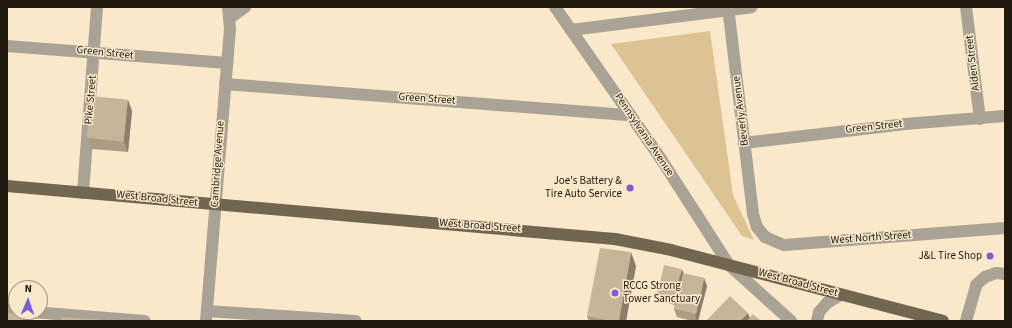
<!DOCTYPE html>
<style>
body{margin:0}
#map{position:relative;width:1012px;height:328px;overflow:hidden;background:#f9e8ca;font-family:"Source Sans 3",sans-serif}
div>[style]{position:absolute}
.green>*{inset:0;background:#ddc294}
.minor>*{height:12px;margin:-6px;padding:0 6px;transform-origin:6px;border-radius:6px;background:#a9a295}
.major>*{height:12px;margin:-6px;padding:0 6px;transform-origin:6px;border-radius:6px;background:#726650}
.wall>*{inset:0;background:#aa9d84}
.shaded-wall>*{inset:0;background:#8b7f6b}
.building>*{inset:0;background:#c6b699;transform-origin:0 0}
.dots>*{width:11px;height:11px;translate:-50% -50%;box-sizing:border-box;border:2px solid #f9e8ca;border-radius:50%}
span{translate:-50% -50%;white-space:nowrap;text-align:center;line-height:1.15;-webkit-text-stroke:3px #f9e8ca;paint-order:stroke}
.street-label{font-size:11px;color:#1f190e}
.poi-label{font-size:11px;color:#1f190e}
.right{translate:-100% -50%;text-align:right}
.left{translate:0 -50%;text-align:left}
.frame{position:absolute;inset:0;border:8px solid #1f190e;pointer-events:none}
.north{position:absolute;left:8px;top:280px;width:40px;height:40px;box-sizing:border-box;background:#f9e8ca;border:1px solid #a2957f;border-radius:50%;rotate:2deg;font-size:11px;font-weight:700;line-height:16px;text-align:center;color:#1f190e}
.north::after{content:'';display:block;margin:auto;width:14px;height:18px;background:#7d5dd7;clip-path:polygon(50% 0,100% 100%,50% 72%,0 100%)}
</style>
<div id="map">
<div class="green">
<i style="clip-path:polygon(710px 31px,733px 195px,754px 240px,742px 236px,611px 44px)"></i>
</div>
<div class="minor">
<i style="left:555px;top:7px;width:185px;rotate:55.1deg"></i>
<i style="left:661px;top:159px;width:126px;rotate:57.3deg"></i>
<i style="left:729px;top:265px;width:84px;rotate:42.1deg"></i>
<i style="left:728px;top:7px;width:209px;rotate:83.1deg"></i>
<i style="left:753px;top:214px;width:14px;rotate:73deg"></i>
<i style="left:757px;top:227px;width:13px;rotate:51deg"></i>
<i style="left:765px;top:237px;width:21px;rotate:23deg"></i>
<i style="left:784px;top:245px;width:222px;rotate:-4.4deg"></i>
<i style="left:966px;top:7px;width:113px;rotate:82.9deg"></i>
<i style="left:230px;top:18px;width:19px;rotate:-36deg"></i>
<i style="left:571px;top:30px;width:182px;rotate:-7.2deg"></i>
<i style="left:7px;top:46px;width:221px;rotate:4.4deg"></i>
<i style="left:225px;top:84px;width:406px;rotate:4.4deg"></i>
<i style="left:744px;top:143px;width:162px;rotate:-6.7deg"></i>
<i style="left:905px;top:124px;width:100px;rotate:-4.6deg"></i>
<i style="left:83px;top:193px;width:187px;rotate:-85.7deg"></i>
<i style="left:7px;top:310px;width:9px;rotate:6deg"></i>
<i style="left:207px;top:311px;width:149px;rotate:3.8deg"></i>
<i style="left:33px;top:312px;width:112px;rotate:4.6deg"></i>
<i style="left:206px;top:321px;width:293px;rotate:-85.3deg"></i>
<i style="left:230px;top:29px;width:22px;rotate:-95deg"></i>
<i style="left:817px;top:321px;width:9px;rotate:-77deg"></i>
<i style="left:819px;top:312px;width:12px;rotate:-48deg"></i>
<i style="left:827px;top:303px;width:17px;rotate:-31deg"></i>
<i style="left:966px;top:321px;width:37px;rotate:-74deg"></i>
<i style="left:976px;top:285px;width:12px;rotate:-42deg"></i>
<i style="left:985px;top:277px;width:12px;rotate:-20deg"></i>
<i style="left:996px;top:273px;width:9px;rotate:6deg"></i>
</div>
<div class="major">
<i style="left:7px;top:186px;width:610px;rotate:4.98deg"></i>
<i style="left:615px;top:239px;width:57px;rotate:11.1deg"></i>
<i style="left:671px;top:250px;width:281px;rotate:14.6deg"></i>
</div>
<div class="wall">
<i style="clip-path:polygon(128px 100px,132px 111px,128px 152px,92px 149px,88px 138px)"></i>
<i style="clip-path:polygon(636px 266px,626px 321px,589px 321px,587px 316px)"></i>
<i style="clip-path:polygon(683px 274px,704px 278px,707px 286px,698px 321px,692px 321px,677px 317px,674px 309px,675px 305px,659px 301px,656px 293px)"></i>
</div>
<div class="shaded-wall">
<i style="clip-path:polygon(128px 100px,132px 111px,128px 152px,124px 141px)"></i>
<i style="clip-path:polygon(631px 252px,636px 266px,626px 321px,619px 321px)"></i>
<i style="clip-path:polygon(682px 269px,685px 277px,676px 306px,673px 298px)"></i>
<i style="clip-path:polygon(704px 278px,707px 286px,698px 321px,697px 321px,695px 315px)"></i>
<i style="clip-path:polygon(748px 313px,751px 321px,740px 321px)"></i>
<i style="clip-path:polygon(23px 314px,26px 321px,23px 321px)"></i>
</div>
<div class="building">
<i style="left:91px;top:96px;width:37px;height:42px;rotate:6deg"></i>
<i style="clip-path:polygon(600px 248px,631px 252px,619px 321px,610px 321px,587px 316px)"></i>
<i style="left:664px;top:265px;width:18px;height:29px;rotate:13deg"></i>
<i style="left:683px;top:273px;width:22px;height:37px;rotate:13deg"></i>
<i style="clip-path:polygon(730px 296px,748px 313px,740px 321px,706px 321px)"></i>
<i style="left:7px;top:313px;width:16px;height:8px;rotate:4deg"></i>
<i style="clip-path:polygon(753px 314px,761px 321px,747px 321px)"></i>
<i style="clip-path:polygon(61px 317px,119px 321px,61px 321px)"></i>
</div>
<div class="dots">
<i style="left:630px;top:188px;background:#7d5dd7"></i>
<i style="left:990px;top:256px;background:#7d5dd7"></i>
<i style="left:615px;top:293px;background:#7d5dd7"></i>
</div>
<div class="street-label">
<span style="left:105px;top:53px;rotate:6deg">Green Street</span>
<span style="left:973px;top:63px;rotate:-97deg">Alden Street</span>
<span style="left:427px;top:99px;rotate:4deg">Green Street</span>
<span style="left:91px;top:100px;rotate:-85deg">Pike Street</span>
<span style="left:741px;top:111px;rotate:-97deg">Beverly Avenue</span>
<span style="left:874px;top:127px;rotate:-6deg">Green Street</span>
<span style="left:644px;top:135px;rotate:56deg">Pennsylvania Avenue</span>
<span style="left:218px;top:164px;rotate:-86deg">Cambridge Avenue</span>
<span style="left:157px;top:199px;rotate:6deg">West Broad Street</span>
<span style="left:480px;top:226px;rotate:4deg">West Broad Street</span>
<span style="left:871px;top:238px;rotate:-4deg">West North Street</span>
<span style="left:798px;top:283px;rotate:15deg">West Broad Street</span>
</div>
<div class="poi-label">
<span class="right" style="left:622px;top:188px">Joe's Battery &amp;<br>Tire Auto Service</span>
<span class="right" style="left:982px;top:256px">J&amp;L Tire Shop</span>
<span class="left" style="left:623px;top:293px">RCCG Strong<br>Tower Sanctuary</span>
</div>
<div class="frame"></div>
<div class="north">N</div>
</div>
